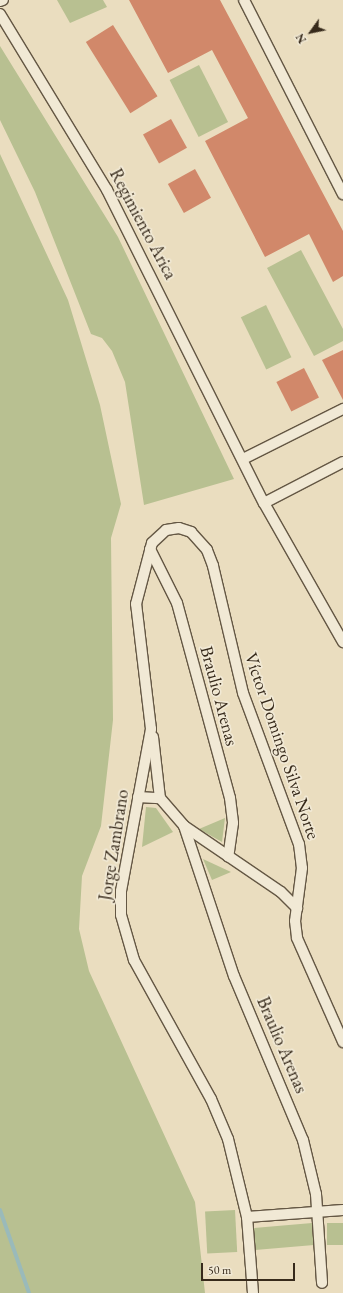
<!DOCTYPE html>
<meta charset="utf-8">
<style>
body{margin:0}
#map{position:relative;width:343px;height:1293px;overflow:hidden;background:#eaddbf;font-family:"EB Garamond",serif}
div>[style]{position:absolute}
.green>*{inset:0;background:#b8c091;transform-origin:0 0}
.stream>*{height:4px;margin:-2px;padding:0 2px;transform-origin:2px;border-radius:2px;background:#9ababa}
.building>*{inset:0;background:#d1886a;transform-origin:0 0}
.roads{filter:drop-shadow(1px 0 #645744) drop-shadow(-1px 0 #645744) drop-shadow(0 1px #645744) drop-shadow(0 -1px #645744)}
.minor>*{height:10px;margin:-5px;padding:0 5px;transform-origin:5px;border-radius:5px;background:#f1e9d5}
span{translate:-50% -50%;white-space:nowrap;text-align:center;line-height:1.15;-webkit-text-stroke:3.5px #f1e9d5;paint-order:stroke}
.street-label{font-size:18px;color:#372a1b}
.north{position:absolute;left:291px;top:12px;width:40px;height:40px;-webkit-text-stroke:3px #f1e9d5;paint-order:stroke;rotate:237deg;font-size:11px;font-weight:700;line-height:16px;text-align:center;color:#372a1b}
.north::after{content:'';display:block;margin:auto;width:14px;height:18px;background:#372a1b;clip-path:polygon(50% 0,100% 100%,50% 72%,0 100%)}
.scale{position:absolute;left:201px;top:1263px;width:94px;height:18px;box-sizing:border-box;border:2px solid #372a1b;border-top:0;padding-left:5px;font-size:12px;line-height:14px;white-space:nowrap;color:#372a1b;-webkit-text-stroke:3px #f1e9d5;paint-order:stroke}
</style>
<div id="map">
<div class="green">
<i style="clip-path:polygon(57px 0,103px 0,107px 7px,70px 23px)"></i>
<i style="clip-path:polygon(0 46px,118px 237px,234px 479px,144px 505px,125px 382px,112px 351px,102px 338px,91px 334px,35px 192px,0 120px)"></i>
<i style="left:199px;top:65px;width:64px;height:33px;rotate:63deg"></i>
<i style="clip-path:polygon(0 154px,68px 300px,100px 405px,121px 504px,111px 538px,113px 720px,101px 826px,82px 876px,79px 929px,89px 971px,195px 1202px,205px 1293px,0 1293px)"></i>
<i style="clip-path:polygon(301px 250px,343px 329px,343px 341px,314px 356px,267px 268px)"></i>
<i style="left:266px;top:305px;width:58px;height:28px;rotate:64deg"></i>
<i style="clip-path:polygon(146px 807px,156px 808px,173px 832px,142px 847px)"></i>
<i style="clip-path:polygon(225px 818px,222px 842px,199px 829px)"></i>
<i style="clip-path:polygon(203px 859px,231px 872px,212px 880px)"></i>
<i style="left:235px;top:1210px;width:42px;height:30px;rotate:87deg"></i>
<i style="left:312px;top:1223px;width:22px;height:59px;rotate:85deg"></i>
<i style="left:343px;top:1223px;width:22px;height:16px;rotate:90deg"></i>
</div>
<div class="stream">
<i style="left:0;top:1210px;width:88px;rotate:70.7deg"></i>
</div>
<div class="building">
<i style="clip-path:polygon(129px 0,220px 0,343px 231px,343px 276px,333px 282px,309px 234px,265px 257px,205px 141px,248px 118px,212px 50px,168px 73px)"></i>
<i style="left:113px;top:25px;width:84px;height:32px;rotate:58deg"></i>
<i style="left:171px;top:119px;width:33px;height:32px;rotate:61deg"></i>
<i style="left:195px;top:169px;width:33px;height:31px;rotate:61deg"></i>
<i style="clip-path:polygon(343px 350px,343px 400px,322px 360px)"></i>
<i style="left:304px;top:368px;width:33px;height:31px;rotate:63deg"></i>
</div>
<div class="roads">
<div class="minor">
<i style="left:244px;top:0;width:218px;rotate:63deg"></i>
<i style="left:0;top:1px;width:3px;rotate:-18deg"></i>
<i style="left:0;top:14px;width:206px;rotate:58.7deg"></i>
<i style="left:107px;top:190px;width:350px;rotate:63.4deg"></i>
<i style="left:264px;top:503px;width:160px;rotate:60.4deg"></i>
<i style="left:243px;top:459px;width:112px;rotate:-26.6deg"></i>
<i style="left:264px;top:503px;width:89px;rotate:-27.4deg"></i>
<i style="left:150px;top:549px;width:60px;rotate:63.4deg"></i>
<i style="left:177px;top:603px;width:202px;rotate:74.8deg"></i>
<i style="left:230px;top:798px;width:25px;rotate:83deg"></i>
<i style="left:233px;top:823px;width:34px;rotate:98deg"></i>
<i style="left:153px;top:737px;width:61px;rotate:83.5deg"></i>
<i style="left:160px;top:798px;width:37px;rotate:49deg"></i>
<i style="left:184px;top:826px;width:117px;rotate:34.2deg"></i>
<i style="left:281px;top:892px;width:23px;rotate:45deg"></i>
<i style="left:138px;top:797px;width:22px;rotate:3deg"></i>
<i style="left:184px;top:826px;width:158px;rotate:71.6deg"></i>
<i style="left:234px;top:976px;width:178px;rotate:67.2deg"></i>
<i style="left:303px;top:1140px;width:56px;rotate:76.5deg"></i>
<i style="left:316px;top:1194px;width:89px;rotate:86.1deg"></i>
<i style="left:247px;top:1217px;width:96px;rotate:-4.2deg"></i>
<i style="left:253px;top:1293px;width:76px;rotate:-94.5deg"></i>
<i style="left:247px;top:1217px;width:80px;rotate:-103.7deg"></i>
<i style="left:228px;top:1139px;width:43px;rotate:-113deg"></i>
<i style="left:211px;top:1099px;width:159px;rotate:-119deg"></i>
<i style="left:134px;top:960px;width:47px;rotate:-106.1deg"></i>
<i style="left:121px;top:915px;width:24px;rotate:-90deg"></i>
<i style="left:121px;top:891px;width:165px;rotate:-79.5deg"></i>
<i style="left:151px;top:729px;width:126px;rotate:-96.8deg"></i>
<i style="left:136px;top:604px;width:63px;rotate:-75.3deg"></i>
<i style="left:152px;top:543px;width:19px;rotate:-43deg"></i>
<i style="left:166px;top:530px;width:13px;rotate:-9deg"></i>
<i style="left:179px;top:528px;width:13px;rotate:18deg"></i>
<i style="left:191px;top:532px;width:24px;rotate:48deg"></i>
<i style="left:207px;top:550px;width:17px;rotate:69deg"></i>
<i style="left:213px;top:566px;width:130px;rotate:76.7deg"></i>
<i style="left:243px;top:693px;width:161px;rotate:69.7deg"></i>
<i style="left:299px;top:844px;width:24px;rotate:83deg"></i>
<i style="left:302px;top:868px;width:53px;rotate:97.5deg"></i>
<i style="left:295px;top:921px;width:17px;rotate:83deg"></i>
<i style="left:297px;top:938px;width:114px;rotate:66.1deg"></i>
</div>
</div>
<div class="street-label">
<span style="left:143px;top:224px;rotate:62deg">Regimiento Arica</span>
<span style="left:219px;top:696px;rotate:75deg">Braulio Arenas</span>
<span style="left:282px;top:746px;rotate:71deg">Víctor Domingo Silva Norte</span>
<span style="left:114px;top:845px;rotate:-81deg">Jorge Zambrano</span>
<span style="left:282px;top:1045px;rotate:67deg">Braulio Arenas</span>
</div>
<div class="north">N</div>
<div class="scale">50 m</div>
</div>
